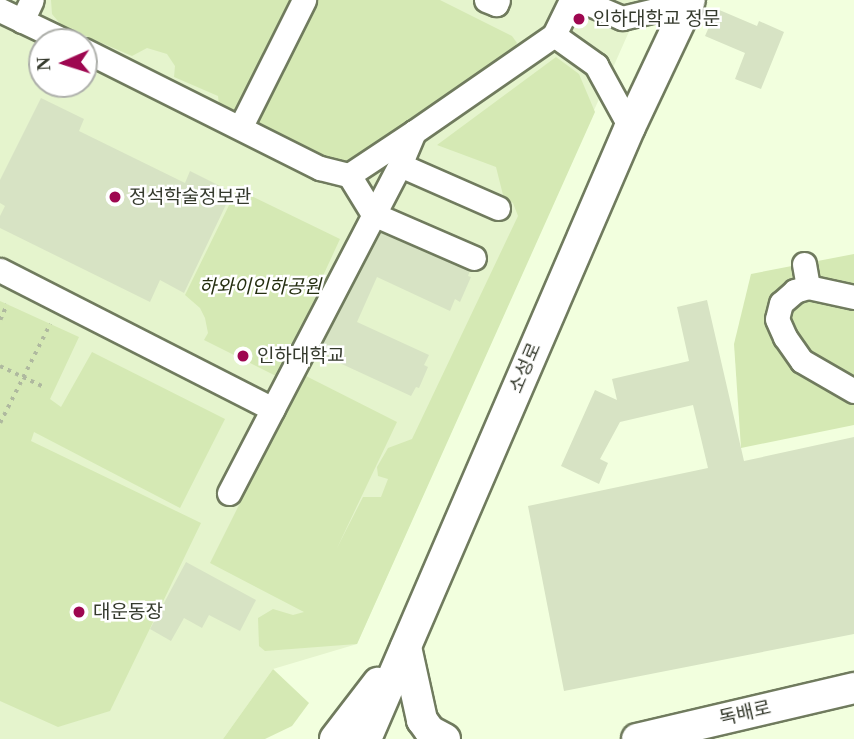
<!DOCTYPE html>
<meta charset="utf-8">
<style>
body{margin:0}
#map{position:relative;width:854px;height:739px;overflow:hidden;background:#f2ffde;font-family:"Times New Roman","Noto Sans KR",serif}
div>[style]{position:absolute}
.built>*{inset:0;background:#e5f4cd}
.green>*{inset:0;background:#d5e9b4}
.building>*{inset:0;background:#d7e3c4}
.path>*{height:3.5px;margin-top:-1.75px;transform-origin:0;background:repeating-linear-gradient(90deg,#afb99f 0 3.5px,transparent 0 8.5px)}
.roads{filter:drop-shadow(2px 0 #707b5e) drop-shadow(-2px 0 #707b5e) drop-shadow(0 2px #707b5e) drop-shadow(0 -2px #707b5e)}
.minor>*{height:23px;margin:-11.5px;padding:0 11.5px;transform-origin:11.5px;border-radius:11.5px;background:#fff}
.major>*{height:30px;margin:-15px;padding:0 15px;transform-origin:15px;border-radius:15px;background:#fff}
.dots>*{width:19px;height:19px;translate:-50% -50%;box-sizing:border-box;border:4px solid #fff;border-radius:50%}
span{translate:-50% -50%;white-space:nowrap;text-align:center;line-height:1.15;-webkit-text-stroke:5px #fff;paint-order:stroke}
.poi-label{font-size:19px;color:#353a2d}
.left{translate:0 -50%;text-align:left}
.park-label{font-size:19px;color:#252f10;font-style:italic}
.street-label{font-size:19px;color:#353a2d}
.north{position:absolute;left:28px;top:28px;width:70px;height:70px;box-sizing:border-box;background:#fff;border:2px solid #aeb0ab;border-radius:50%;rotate:267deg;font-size:19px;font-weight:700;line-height:28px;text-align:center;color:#353a2d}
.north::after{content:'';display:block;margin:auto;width:24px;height:32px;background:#9e0750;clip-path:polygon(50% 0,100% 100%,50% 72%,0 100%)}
</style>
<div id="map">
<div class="built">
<i style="clip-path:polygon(evenodd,0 0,643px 0,357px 644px,273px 669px,223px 739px,0 739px,0 0,42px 42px,84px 42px,84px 84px,42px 84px,42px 42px)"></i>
</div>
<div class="green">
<i style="clip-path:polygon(51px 0,291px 0,242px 103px,234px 112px,219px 105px,218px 96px,174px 77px,175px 66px,167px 54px,147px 48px,132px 56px,62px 26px,52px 14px)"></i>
<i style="clip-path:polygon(311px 0,440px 0,512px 36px,517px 43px,512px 51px,369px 155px,341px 166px,253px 128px,252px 116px)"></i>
<i style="clip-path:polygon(556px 57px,579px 74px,595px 112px,357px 644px,265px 651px,259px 646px,258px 618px,273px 609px,293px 615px,304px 612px,210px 563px,304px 375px,397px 422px,337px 548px,363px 497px,381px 497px,388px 479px,378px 476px,377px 467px,388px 448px,412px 439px,518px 216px,513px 203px,503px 195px,496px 167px,437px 145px)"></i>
<i style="clip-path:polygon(237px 189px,340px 239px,322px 278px,332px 283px,280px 378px,204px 340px,208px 333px,205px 318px,200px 308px,185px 295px)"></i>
<i style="clip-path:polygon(854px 254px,854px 425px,741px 448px,734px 344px,751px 274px)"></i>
<i style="clip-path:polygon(0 301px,79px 337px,50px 399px,61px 407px,92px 352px,225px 419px,180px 508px,34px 432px,31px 441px,201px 523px,110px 711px,58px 727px,0 701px)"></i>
<i style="clip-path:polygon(273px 669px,309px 703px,292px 726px,265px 739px,223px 739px)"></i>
</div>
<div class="building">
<i style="clip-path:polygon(717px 9px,757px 26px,759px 21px,784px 32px,761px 89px,735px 79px,745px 53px,705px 36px)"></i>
<i style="clip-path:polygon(41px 98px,84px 119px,79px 131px,185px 183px,190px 171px,232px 192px,184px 293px,160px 280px,150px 302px,0 228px,0 216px,5px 206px,0 203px,0 180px)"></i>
<i style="clip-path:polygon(381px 233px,470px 271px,468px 276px,471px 277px,460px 302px,455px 299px,450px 311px,377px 277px,357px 322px,429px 355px,424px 365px,428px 367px,419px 388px,416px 387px,411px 396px,318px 353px)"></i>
<i style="clip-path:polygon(707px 300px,744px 461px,854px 437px,854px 634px,564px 691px,528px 506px,708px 468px,693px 405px,620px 422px,600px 459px,608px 463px,599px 484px,561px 466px,595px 390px,617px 400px,612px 379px,689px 361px,677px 307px)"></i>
<i style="clip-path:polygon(186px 562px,256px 600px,240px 631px,209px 615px,202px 628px,184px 618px,171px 641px,150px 629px)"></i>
</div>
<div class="path">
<i style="left:0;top:320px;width:17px;rotate:-66deg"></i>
<i style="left:0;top:366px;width:49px;rotate:25.5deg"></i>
<i style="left:0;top:423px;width:111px;rotate:-63.2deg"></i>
</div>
<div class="roads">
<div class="minor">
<i style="left:486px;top:0;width:11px;rotate:22deg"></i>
<i style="left:496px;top:4px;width:4px;rotate:-63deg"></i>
<i style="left:580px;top:0;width:46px;rotate:23.2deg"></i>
<i style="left:622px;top:18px;width:69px;rotate:-13.4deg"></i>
<i style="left:0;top:10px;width:74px;rotate:25.5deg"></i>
<i style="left:22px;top:21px;width:23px;rotate:-65deg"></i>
<i style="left:554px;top:35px;width:39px;rotate:-64deg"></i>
<i style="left:84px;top:50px;width:264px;rotate:26.6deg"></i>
<i style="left:320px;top:168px;width:30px;rotate:14deg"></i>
<i style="left:349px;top:175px;width:78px;rotate:-33.5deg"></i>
<i style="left:241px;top:126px;width:141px;rotate:-63.4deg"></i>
<i style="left:400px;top:165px;width:107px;rotate:23.7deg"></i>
<i style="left:349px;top:175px;width:46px;rotate:58.4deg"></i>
<i style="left:373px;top:214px;width:110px;rotate:23.5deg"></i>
<i style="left:804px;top:264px;width:23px;rotate:80deg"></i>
<i style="left:0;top:270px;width:306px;rotate:27deg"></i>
<i style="left:854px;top:297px;width:47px;rotate:-167.7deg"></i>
<i style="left:808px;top:287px;width:14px;rotate:163deg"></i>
<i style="left:795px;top:291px;width:18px;rotate:139deg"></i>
<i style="left:781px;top:303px;width:16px;rotate:104deg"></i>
<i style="left:777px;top:319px;width:20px;rotate:66deg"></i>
<i style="left:785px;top:337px;width:29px;rotate:55deg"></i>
<i style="left:802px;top:361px;width:60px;rotate:30deg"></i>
<i style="left:229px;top:493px;width:370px;rotate:-62.5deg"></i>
<i style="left:400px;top:165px;width:36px;rotate:-67deg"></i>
<i style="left:414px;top:132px;width:170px;rotate:-34.7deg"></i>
<i style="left:554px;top:35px;width:52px;rotate:35.5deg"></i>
<i style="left:596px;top:65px;width:71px;rotate:61.3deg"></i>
</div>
<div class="major">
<i style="left:406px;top:647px;width:75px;rotate:77.6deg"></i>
<i style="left:422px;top:720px;width:14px;rotate:54deg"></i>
<i style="left:430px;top:731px;width:17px;rotate:28deg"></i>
<i style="left:335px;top:739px;width:71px;rotate:-52.5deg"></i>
<i style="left:366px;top:739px;width:667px;rotate:-66.67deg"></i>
<i style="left:630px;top:127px;width:140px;rotate:-64.7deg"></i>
<i style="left:637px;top:739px;width:223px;rotate:-13.2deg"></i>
</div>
</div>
<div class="dots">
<i style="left:579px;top:19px;background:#9e0750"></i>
<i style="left:115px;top:197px;background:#9e0750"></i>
<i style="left:243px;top:356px;background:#9e0750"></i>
<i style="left:79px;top:612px;background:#9e0750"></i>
</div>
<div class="poi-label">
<span class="left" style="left:593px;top:19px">인하대학교 정문</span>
<span class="left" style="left:129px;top:197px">정석학술정보관</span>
<span class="left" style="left:257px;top:356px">인하대학교</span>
<span class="left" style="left:93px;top:612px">대운동장</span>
</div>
<div class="park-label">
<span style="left:260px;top:287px">하와이인하공원</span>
</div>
<div class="street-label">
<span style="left:525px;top:368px;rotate:-67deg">소성로</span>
<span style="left:745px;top:713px;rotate:-13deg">독배로</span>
</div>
<div class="north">N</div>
</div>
